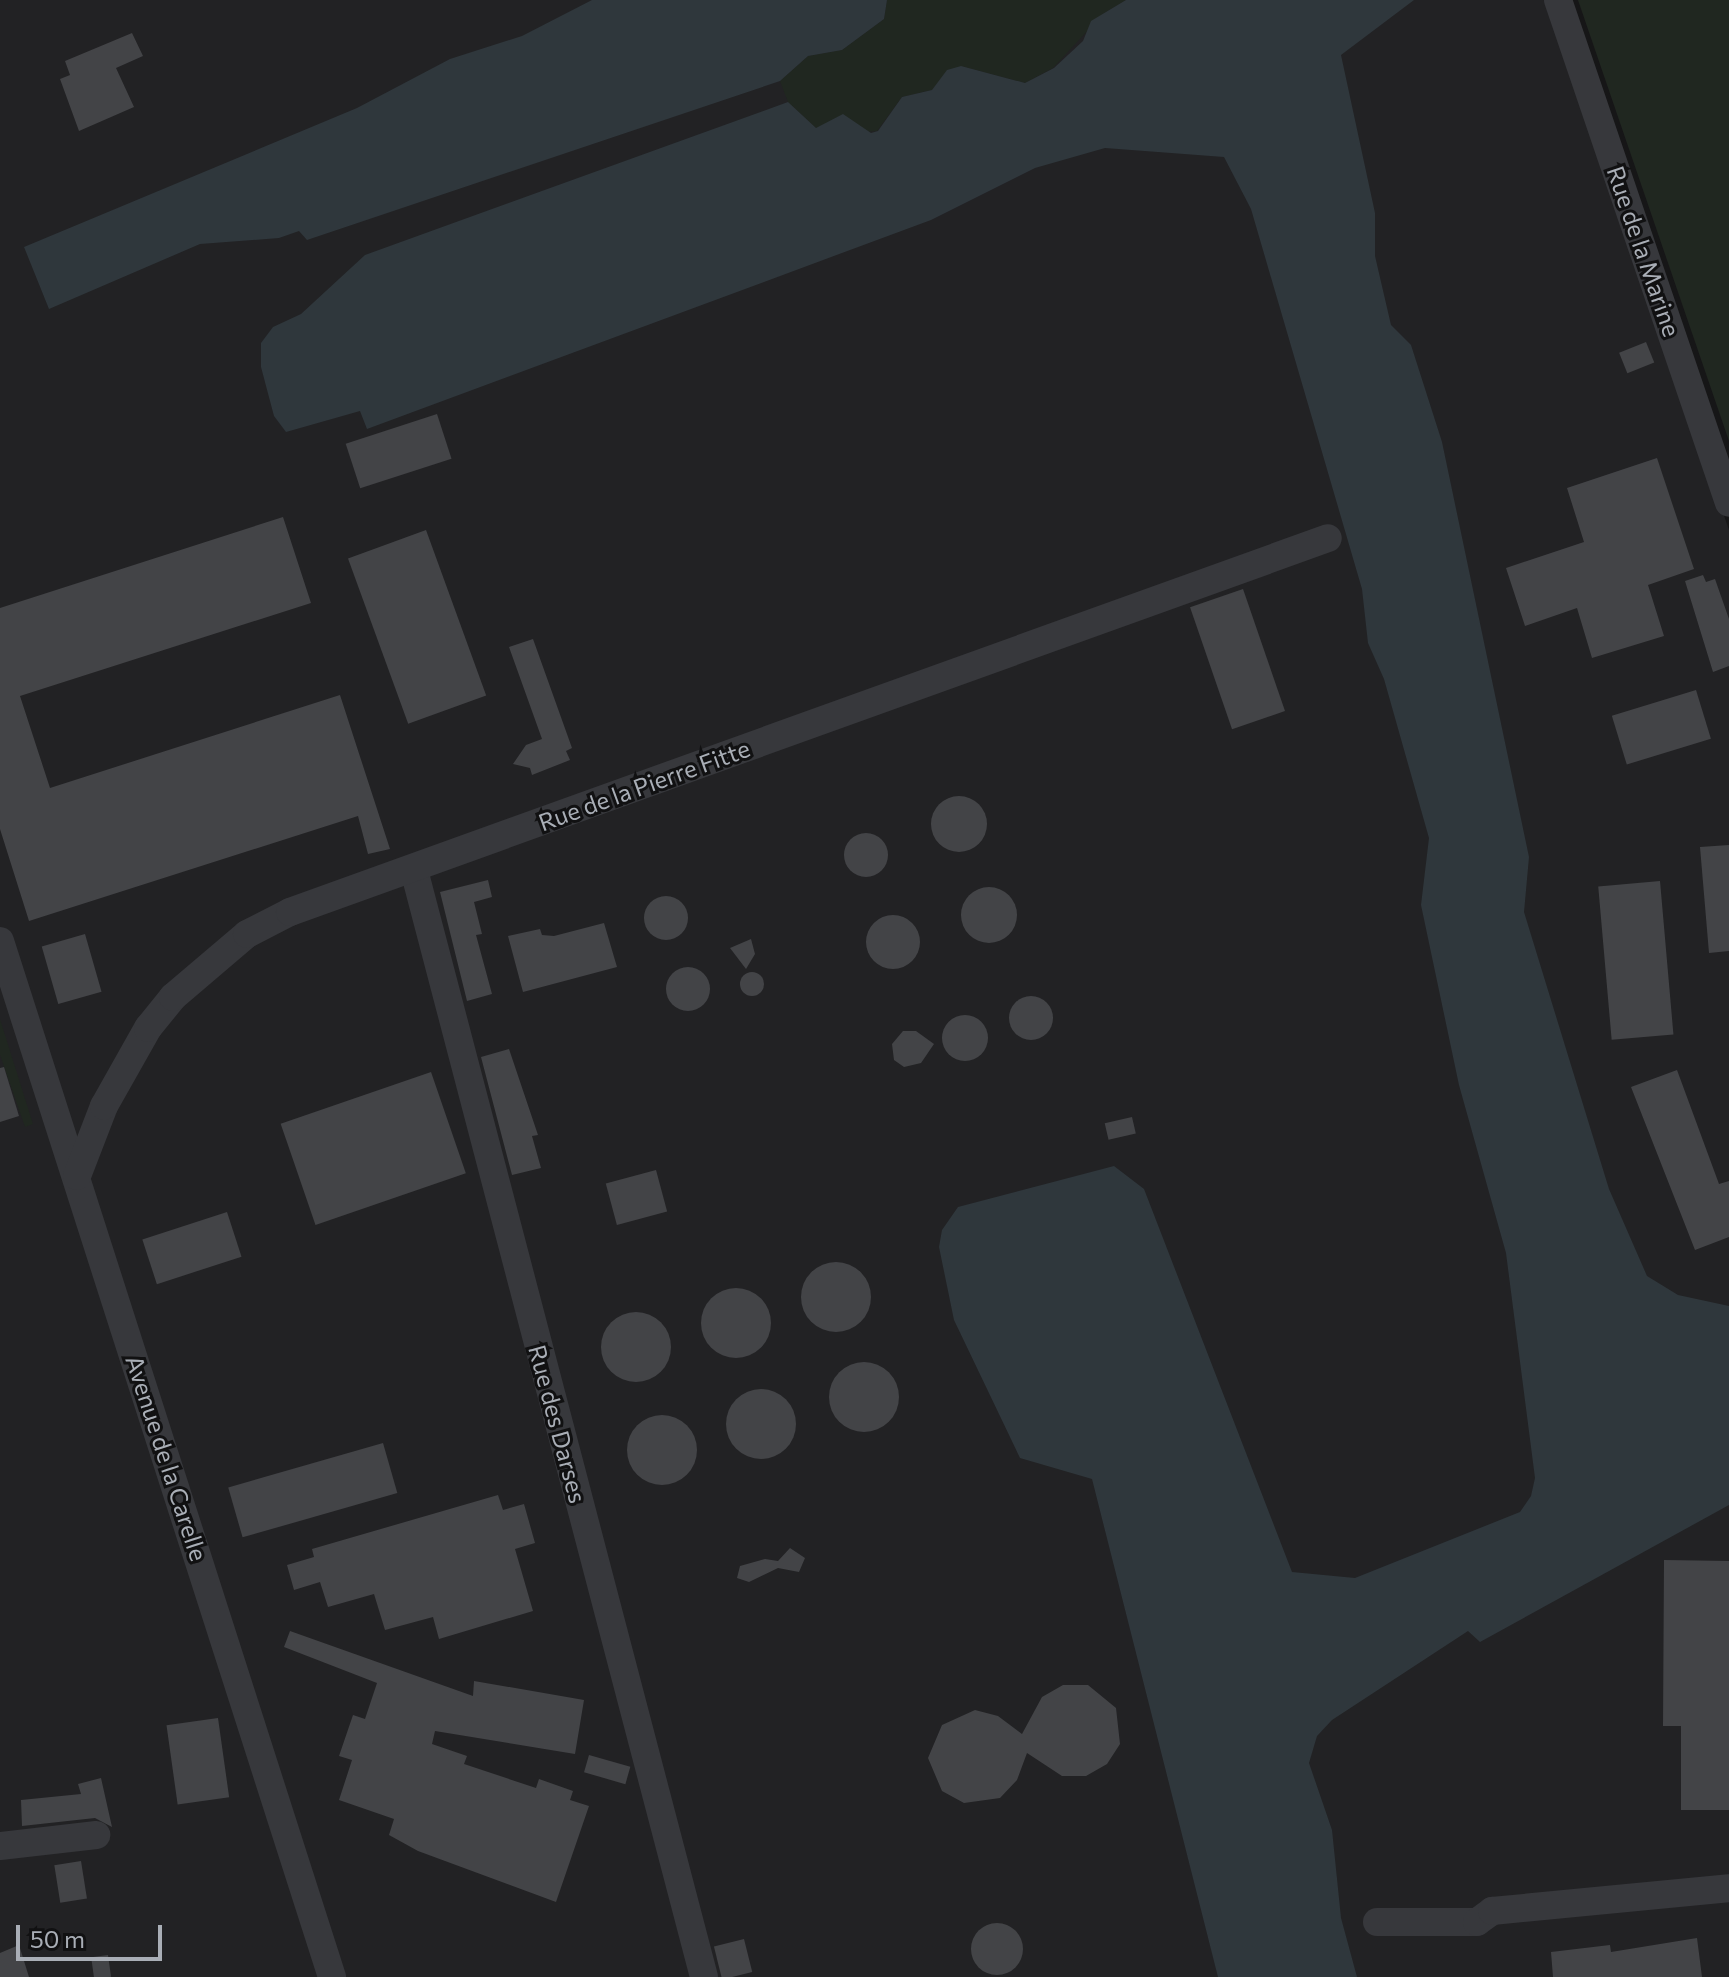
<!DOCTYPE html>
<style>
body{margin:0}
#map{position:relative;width:1729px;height:1977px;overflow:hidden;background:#161617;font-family:Commissioner,sans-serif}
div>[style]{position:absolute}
.built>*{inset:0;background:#222224}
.green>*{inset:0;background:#202720}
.water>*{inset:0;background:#2f373c}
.building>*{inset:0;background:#434447;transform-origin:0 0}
.round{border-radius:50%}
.minor>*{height:28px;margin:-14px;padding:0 14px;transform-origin:14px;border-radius:14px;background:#37383c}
span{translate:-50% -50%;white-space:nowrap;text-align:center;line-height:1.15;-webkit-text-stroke:6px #111112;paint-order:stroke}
.street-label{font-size:24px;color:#a9aeb6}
.scale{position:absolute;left:16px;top:1925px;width:146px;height:36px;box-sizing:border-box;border:4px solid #a9aeb6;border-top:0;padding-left:10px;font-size:24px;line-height:28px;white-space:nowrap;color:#a9aeb6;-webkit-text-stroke:6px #111112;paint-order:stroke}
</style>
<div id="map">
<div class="built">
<i style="clip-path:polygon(0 0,1547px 0,1729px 530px,1729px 1977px,0 1977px)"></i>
</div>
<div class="green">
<i style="clip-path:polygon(887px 0,1126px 0,1103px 14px,1053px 68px,1025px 83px,961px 66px,932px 90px,902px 97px,877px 131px,863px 132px,852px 125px,816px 128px,788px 102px,780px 81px,808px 56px,842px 50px,884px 19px)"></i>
<i style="clip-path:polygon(1578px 0,1729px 0,1729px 441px)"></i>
<i style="clip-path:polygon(0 1019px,33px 1124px,25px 1127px,0 1055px)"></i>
</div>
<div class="water">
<i style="clip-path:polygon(592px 0,887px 0,884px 19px,842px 50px,808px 56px,780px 81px,307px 240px,299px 231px,279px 238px,200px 244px,49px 309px,24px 247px,357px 108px,450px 59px,522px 36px)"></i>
<i style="clip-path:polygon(1126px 0,1414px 0,1341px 55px,1375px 213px,1375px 256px,1391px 325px,1411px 345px,1442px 442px,1529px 857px,1524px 912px,1609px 1189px,1647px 1276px,1678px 1295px,1729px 1306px,1729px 1505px,1480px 1642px,1468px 1631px,1332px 1720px,1317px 1736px,1309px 1763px,1332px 1830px,1341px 1918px,1357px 1977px,1218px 1977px,1092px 1479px,1020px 1458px,954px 1320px,939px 1247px,942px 1230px,958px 1207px,1114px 1166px,1144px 1189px,1292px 1572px,1355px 1578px,1520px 1512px,1531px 1496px,1535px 1478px,1506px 1253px,1459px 1085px,1421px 905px,1429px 838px,1384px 679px,1368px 643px,1362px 589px,1251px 209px,1224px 157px,1105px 148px,1035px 168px,931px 220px,367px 429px,360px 411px,286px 432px,274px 416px,261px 367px,261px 343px,273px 327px,301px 314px,365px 255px,788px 102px,816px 128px,843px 114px,871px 133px,878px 131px,902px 97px,932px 90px,947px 70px,961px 66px,1025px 83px,1054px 68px,1083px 41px,1091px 21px)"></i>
</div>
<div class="building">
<i style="clip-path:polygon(132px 33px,143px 56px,116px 68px,134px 107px,79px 131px,60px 79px,70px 75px,65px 61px)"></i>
<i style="left:1646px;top:342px;width:22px;height:29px;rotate:68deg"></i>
<i style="left:437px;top:414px;width:47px;height:96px;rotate:72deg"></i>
<i style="clip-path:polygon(1657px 458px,1694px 569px,1648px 585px,1664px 636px,1592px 658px,1577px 608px,1525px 626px,1506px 568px,1584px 542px,1567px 488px)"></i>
<i style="clip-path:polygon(283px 517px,311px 603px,20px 696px,50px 788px,340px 695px,390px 849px,368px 854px,358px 816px,29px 921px,0 829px,0 608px)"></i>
<i style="left:426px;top:530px;width:176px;height:83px;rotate:70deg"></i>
<i style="clip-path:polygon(1703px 575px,1706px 582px,1715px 579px,1729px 619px,1729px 666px,1713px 672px,1685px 581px)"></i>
<i style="left:1243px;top:589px;width:129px;height:56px;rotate:71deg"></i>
<i style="clip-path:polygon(533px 639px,572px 748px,566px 751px,570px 760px,532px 775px,530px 768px,513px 764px,526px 745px,542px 739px,509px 647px)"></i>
<i style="left:1696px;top:690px;width:51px;height:88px;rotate:73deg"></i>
<i class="round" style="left:931px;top:796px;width:56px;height:56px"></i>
<i class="round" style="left:844px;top:833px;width:44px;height:44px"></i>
<i style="clip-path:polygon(1729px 845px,1729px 951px,1709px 953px,1700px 847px)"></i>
<i style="clip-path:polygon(488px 880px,492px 897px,474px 902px,482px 934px,476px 935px,492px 994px,467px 1001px,440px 892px)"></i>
<i style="left:1660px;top:881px;width:154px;height:62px;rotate:85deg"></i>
<i class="round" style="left:961px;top:887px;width:56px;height:56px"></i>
<i class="round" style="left:644px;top:896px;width:44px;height:44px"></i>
<i class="round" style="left:866px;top:915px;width:54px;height:54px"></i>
<i style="clip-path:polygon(604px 923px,617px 967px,523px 992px,508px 936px,540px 929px,542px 935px,554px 936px)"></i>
<i style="left:85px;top:934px;width:60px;height:45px;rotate:74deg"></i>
<i style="clip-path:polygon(751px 939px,755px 954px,746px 969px,730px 948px)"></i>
<i class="round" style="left:666px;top:967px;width:44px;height:44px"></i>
<i class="round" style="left:740px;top:972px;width:24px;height:24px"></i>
<i class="round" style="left:1009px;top:996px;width:44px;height:44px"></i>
<i class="round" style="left:942px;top:1015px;width:46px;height:46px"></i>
<i style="clip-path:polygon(916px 1031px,934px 1044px,921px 1063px,904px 1067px,894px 1060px,892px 1044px,903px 1031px)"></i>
<i style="clip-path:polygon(509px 1049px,538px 1135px,532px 1136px,541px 1168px,512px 1175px,481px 1057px)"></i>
<i style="clip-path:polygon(4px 1067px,19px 1116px,0 1122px,0 1068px)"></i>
<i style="clip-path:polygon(1677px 1070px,1719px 1184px,1729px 1181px,1729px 1237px,1695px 1250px,1631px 1087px)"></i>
<i style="left:431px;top:1072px;width:107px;height:159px;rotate:71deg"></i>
<i style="left:1132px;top:1117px;width:17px;height:28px;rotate:77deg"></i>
<i style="left:656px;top:1170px;width:43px;height:52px;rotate:75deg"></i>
<i style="left:227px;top:1212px;width:47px;height:89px;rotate:72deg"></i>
<i class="round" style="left:801px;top:1262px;width:70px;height:70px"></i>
<i class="round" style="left:701px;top:1288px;width:70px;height:70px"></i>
<i class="round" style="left:601px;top:1312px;width:70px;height:70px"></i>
<i class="round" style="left:829px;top:1362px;width:70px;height:70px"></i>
<i class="round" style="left:726px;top:1389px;width:70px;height:70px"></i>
<i class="round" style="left:627px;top:1415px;width:70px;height:70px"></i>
<i style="left:383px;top:1443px;width:52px;height:161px;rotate:74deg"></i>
<i style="clip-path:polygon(498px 1495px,503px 1510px,524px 1504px,535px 1543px,515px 1549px,533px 1611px,439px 1639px,433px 1617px,385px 1630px,374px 1594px,328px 1607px,320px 1582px,294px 1590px,287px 1565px,314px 1557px,312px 1549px)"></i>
<i style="clip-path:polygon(790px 1548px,805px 1558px,799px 1572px,778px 1568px,749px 1582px,737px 1578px,740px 1566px,765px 1559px,778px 1561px)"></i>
<i style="clip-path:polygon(1664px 1560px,1729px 1561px,1729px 1810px,1681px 1810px,1681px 1726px,1663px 1726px)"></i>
<i style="clip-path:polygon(290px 1631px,473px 1696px,474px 1681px,584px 1700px,575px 1754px,435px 1731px,432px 1744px,467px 1756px,464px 1764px,536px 1788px,539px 1779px,573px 1791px,570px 1800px,589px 1806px,556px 1902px,418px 1851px,389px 1835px,394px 1819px,339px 1800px,352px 1760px,339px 1756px,353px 1715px,365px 1719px,377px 1683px,284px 1647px)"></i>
<i style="clip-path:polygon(1063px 1685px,1088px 1685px,1116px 1708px,1120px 1744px,1107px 1764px,1086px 1776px,1062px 1776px,1027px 1753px,1017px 1780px,1000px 1798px,964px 1803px,942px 1791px,928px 1758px,942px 1725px,975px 1710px,998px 1716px,1022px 1734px,1042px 1697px)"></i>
<i style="left:218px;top:1718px;width:80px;height:52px;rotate:82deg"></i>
<i style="left:589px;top:1755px;width:43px;height:18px;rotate:16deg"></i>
<i style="clip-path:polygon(101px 1778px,112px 1827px,95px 1818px,22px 1826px,21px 1800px,81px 1794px,78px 1784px)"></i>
<i style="left:81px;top:1861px;width:38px;height:27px;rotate:81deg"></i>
<i class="round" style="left:971px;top:1923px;width:52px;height:52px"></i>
<i style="clip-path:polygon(1697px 1938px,1702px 1977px,1553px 1977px,1551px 1952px,1610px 1945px,1611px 1952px)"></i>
<i style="left:744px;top:1939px;width:34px;height:31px;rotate:76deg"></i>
<i style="clip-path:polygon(19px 1945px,29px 1977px,0 1977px,0 1953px)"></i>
<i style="left:108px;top:1955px;width:22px;height:17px;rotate:82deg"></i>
</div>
<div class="minor">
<i style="left:1558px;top:0;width:531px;rotate:71.22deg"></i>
<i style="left:414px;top:870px;width:1144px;rotate:75.32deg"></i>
<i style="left:0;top:941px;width:1088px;rotate:72.23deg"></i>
<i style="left:77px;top:1176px;width:75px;rotate:-68.9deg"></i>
<i style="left:104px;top:1106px;width:90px;rotate:-60.6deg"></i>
<i style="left:148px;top:1028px;width:40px;rotate:-51deg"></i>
<i style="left:173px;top:997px;width:97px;rotate:-40.4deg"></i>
<i style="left:247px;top:934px;width:48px;rotate:-27.1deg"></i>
<i style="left:290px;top:912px;width:1103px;rotate:-19.81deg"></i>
<i style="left:0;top:1846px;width:97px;rotate:-6.5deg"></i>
<i style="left:1377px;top:1922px;width:100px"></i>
<i style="left:1477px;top:1922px;width:19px;rotate:-36deg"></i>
<i style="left:1492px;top:1911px;width:238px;rotate:-5.5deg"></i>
</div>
<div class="street-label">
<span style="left:1644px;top:251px;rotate:71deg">Rue de la Marine</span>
<span style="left:644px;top:785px;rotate:-20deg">Rue de la Pierre Fitte</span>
<span style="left:558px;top:1424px;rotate:75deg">Rue des Darses</span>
<span style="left:167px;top:1458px;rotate:72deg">Avenue de la Carelle</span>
</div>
<div class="scale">50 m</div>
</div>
